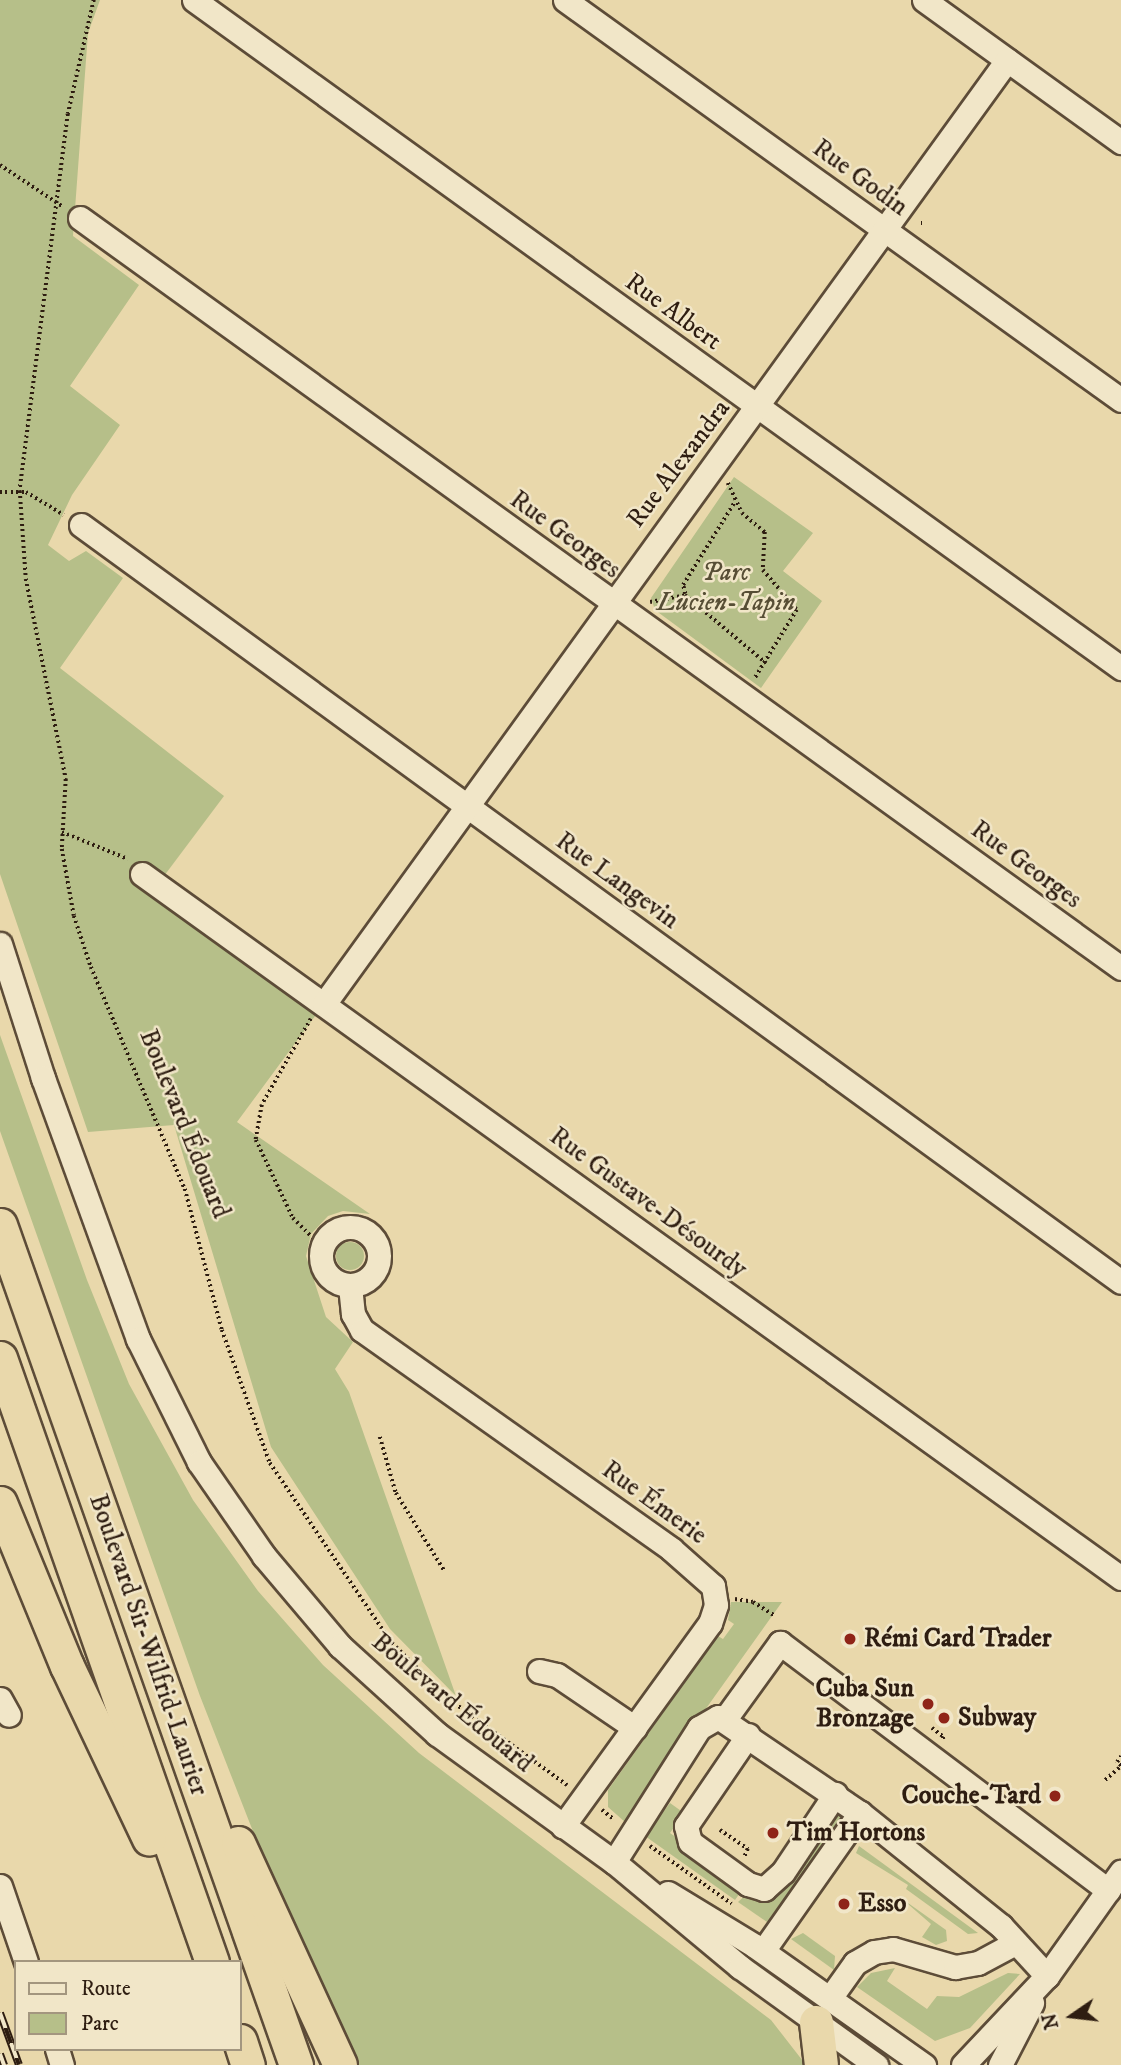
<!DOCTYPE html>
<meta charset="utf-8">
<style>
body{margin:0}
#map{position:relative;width:1121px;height:2065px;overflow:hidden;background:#e9d8ab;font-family:"IM FELL DW Pica",serif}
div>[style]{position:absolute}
.green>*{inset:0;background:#b6bf89}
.round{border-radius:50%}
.path>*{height:3.5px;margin-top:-1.75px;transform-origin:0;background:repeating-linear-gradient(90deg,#2e1d11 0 2px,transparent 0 5.5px)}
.roads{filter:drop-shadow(2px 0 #5d4c38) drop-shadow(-2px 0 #5d4c38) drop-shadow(0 2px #5d4c38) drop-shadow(0 -2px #5d4c38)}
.minor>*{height:23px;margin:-11.5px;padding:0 11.5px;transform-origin:11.5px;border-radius:11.5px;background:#f1e6c8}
.minor>.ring{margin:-11.5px;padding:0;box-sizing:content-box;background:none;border:23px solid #f1e6c8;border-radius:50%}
.highway>*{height:33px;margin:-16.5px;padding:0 16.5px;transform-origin:16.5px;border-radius:16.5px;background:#e9d8ab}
.rail>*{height:8px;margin-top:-4px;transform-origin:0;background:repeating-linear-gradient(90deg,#f1e6c8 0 16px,#2e1d11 0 32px);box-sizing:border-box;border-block:2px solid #2e1d11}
.dots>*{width:19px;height:19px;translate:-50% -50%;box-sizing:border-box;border:4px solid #f1e6c8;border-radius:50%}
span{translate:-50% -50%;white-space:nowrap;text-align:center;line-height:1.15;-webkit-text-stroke:5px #f1e6c8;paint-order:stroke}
.street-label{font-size:26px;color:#2e1d11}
.park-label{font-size:26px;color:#574e35;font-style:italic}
.poi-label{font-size:26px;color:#2e1d11;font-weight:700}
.left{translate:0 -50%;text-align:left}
.right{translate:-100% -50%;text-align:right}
.legend{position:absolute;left:14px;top:1960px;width:228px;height:91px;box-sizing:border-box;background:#f1e6c8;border:2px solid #a3967f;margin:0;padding:9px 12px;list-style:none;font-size:21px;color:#2e1d11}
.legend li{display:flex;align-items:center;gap:14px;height:35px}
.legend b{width:35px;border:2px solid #a3967f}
.north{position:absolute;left:1037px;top:1981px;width:70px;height:70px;-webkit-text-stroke:5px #f1e6c8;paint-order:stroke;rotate:256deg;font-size:19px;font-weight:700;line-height:28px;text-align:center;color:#2e1d11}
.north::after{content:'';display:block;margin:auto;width:24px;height:32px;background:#2e1d11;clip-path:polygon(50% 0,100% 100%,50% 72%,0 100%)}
</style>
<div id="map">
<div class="green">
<i style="clip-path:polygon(0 0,100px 0,88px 33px,73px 236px,139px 285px,70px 386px,120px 425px,72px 495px,48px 545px,69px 561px,86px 551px,123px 578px,60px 668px,224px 796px,158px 884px,324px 1004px,237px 1122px,370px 1214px,343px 1211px,328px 1216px,311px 1234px,306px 1256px,326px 1317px,353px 1342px,335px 1369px,349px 1392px,456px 1696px,390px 1629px,271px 1447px,174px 1125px,88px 1132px,0 874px)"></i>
<i style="clip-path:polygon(734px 477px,813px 533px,783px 571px,822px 601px,761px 688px,655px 610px,651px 598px)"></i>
<i style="clip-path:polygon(0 1035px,87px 1280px,129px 1384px,193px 1500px,258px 1591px,323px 1665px,419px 1753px,771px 2020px,806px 2065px,354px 2065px,283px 1908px,200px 1696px,0 1131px)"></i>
<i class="round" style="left:336px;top:1242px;width:28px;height:28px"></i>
<i style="clip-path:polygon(731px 1602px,782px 1602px,625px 1822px,608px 1807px,608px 1790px,718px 1636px,723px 1639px,734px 1624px,728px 1620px)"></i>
<i style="clip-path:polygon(670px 1803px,684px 1813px,670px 1833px,745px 1886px,735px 1900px,645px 1836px)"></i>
<i style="clip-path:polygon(837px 1811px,842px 1819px,767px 1922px,738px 1902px)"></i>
<i style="clip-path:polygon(859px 1846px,978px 1933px,968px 1934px,906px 1889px,908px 1885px,856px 1853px)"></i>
<i style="clip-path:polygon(901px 1898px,946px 1930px,947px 1941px,936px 1945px,922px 1937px,931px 1924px)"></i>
<i style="clip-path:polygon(803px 1933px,835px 1956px,834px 1970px,791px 1939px)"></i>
<i style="clip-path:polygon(895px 1968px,887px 1981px,927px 2009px,937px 1996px,959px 1997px,1008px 1973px,1020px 1974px,970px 2028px,935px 2041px,857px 1987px,871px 1973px)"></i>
</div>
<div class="path">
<i style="left:94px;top:0;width:117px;rotate:102.8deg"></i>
<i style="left:68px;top:114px;width:380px;rotate:97.3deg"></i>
<i style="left:20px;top:491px;width:88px;rotate:86.1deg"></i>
<i style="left:26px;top:579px;width:204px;rotate:78.7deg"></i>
<i style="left:66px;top:779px;width:70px;rotate:93.3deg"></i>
<i style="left:62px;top:849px;width:68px;rotate:79.8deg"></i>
<i style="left:74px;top:916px;width:54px;rotate:71.6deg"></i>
<i style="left:91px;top:967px;width:241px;rotate:67.1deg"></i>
<i style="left:185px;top:1189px;width:146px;rotate:75.3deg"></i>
<i style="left:222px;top:1330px;width:141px;rotate:70.2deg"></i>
<i style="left:270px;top:1463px;width:217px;rotate:55.9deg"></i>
<i style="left:392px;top:1643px;width:81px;rotate:44.5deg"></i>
<i style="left:450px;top:1700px;width:145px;rotate:36deg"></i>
<i style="left:0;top:165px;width:74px;rotate:33.5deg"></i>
<i style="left:921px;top:223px;width:1px"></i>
<i style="left:728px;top:483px;width:33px;rotate:65deg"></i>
<i style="left:742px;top:513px;width:30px;rotate:40deg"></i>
<i style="left:765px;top:532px;width:38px;rotate:93deg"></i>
<i style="left:763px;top:570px;width:52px;rotate:49.6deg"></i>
<i style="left:797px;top:610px;width:82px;rotate:121.6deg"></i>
<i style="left:0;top:492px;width:26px"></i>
<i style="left:26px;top:492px;width:44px;rotate:31.2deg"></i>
<i style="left:685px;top:594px;width:9px;rotate:-103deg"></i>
<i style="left:683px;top:585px;width:97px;rotate:-58.1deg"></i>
<i style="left:650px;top:602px;width:36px;rotate:-11deg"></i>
<i style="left:685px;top:595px;width:106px;rotate:40deg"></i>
<i style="left:62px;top:832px;width:71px;rotate:22.2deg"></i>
<i style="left:311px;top:1019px;width:99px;rotate:119.7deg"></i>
<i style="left:262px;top:1105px;width:36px;rotate:100deg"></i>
<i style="left:256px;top:1140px;width:86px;rotate:64.6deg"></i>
<i style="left:293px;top:1218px;width:42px;rotate:45deg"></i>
<i style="left:380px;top:1437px;width:58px;rotate:74.1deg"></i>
<i style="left:396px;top:1493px;width:91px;rotate:58.1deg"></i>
<i style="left:735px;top:1599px;width:18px;rotate:9deg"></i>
<i style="left:753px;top:1602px;width:25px;rotate:32deg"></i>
<i style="left:932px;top:1728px;width:15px;rotate:37deg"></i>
<i style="left:944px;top:1737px;width:4px;rotate:117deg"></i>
<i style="left:1105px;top:1780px;width:21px;rotate:-41deg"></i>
<i style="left:1121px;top:1766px;width:6px;rotate:-135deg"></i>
<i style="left:1117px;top:1762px;width:7px;rotate:-56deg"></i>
<i style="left:602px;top:1810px;width:16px;rotate:38deg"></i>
<i style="left:720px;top:1830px;width:34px;rotate:34deg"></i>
<i style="left:748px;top:1849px;width:8px;rotate:113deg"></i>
<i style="left:650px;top:1846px;width:100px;rotate:35.3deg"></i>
</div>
<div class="roads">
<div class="minor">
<i style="left:194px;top:0;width:1143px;rotate:35.78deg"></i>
<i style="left:565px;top:0;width:685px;rotate:35.73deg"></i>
<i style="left:924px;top:0;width:243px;rotate:35.8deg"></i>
<i style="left:80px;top:218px;width:1283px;rotate:35.77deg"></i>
<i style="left:81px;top:525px;width:1286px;rotate:36.05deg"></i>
<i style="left:142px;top:874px;width:1206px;rotate:35.72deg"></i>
<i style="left:0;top:944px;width:141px;rotate:72.2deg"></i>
<i style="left:43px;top:1078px;width:278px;rotate:70deg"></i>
<i style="left:138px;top:1339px;width:137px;rotate:63.6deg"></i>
<i style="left:199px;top:1462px;width:114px;rotate:55.3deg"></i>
<i style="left:264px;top:1556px;width:118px;rotate:49.8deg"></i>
<i style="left:340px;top:1646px;width:131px;rotate:42.2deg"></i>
<i style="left:437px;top:1734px;width:218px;rotate:35.9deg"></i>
<i style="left:614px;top:1862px;width:164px;rotate:39.8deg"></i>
<i style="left:740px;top:1967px;width:168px;rotate:35.8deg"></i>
<i style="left:324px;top:1004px;width:1165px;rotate:-54.11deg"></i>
<i class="ring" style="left:321px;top:1227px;width:35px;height:35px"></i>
<i style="left:350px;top:1286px;width:28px;rotate:84deg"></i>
<i style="left:353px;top:1314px;width:18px;rotate:61deg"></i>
<i style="left:362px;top:1330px;width:379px;rotate:35.3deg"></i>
<i style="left:671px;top:1549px;width:56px;rotate:41.4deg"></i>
<i style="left:713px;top:1586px;width:19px;rotate:81deg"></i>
<i style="left:716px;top:1605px;width:19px;rotate:108deg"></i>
<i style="left:710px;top:1623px;width:251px;rotate:125.9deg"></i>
<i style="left:539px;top:1671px;width:18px;rotate:13deg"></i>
<i style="left:557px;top:1675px;width:94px;rotate:34.2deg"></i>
<i style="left:0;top:1699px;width:18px;rotate:61deg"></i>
<i style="left:725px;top:1719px;width:94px;rotate:-54.1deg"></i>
<i style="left:780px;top:1643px;width:411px;rotate:37deg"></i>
<i style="left:748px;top:1735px;width:110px;rotate:124.3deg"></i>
<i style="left:686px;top:1826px;width:16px;rotate:76deg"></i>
<i style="left:690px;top:1842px;width:72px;rotate:35.9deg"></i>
<i style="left:748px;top:1884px;width:17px;rotate:17deg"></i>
<i style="left:764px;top:1889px;width:25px;rotate:-42deg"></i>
<i style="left:783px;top:1872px;width:94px;rotate:-56.3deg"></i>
<i style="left:614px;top:1862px;width:159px;rotate:-57.6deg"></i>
<i style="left:699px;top:1728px;width:22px;rotate:-30deg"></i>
<i style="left:718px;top:1717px;width:171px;rotate:34.1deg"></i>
<i style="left:860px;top:1813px;width:181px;rotate:38.7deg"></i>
<i style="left:1001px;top:1926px;width:68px;rotate:47.4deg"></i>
<i style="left:0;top:1886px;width:80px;rotate:71.1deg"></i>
<i style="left:668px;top:1893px;width:102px;rotate:31.3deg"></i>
<i style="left:755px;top:1946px;width:207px;rotate:35.2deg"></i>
<i style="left:763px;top:1951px;width:169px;rotate:-54.9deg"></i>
<i style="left:830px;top:1998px;width:43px;rotate:-54.5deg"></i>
<i style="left:855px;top:1963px;width:22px;rotate:-30deg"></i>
<i style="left:874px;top:1952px;width:19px;rotate:-9deg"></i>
<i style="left:893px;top:1949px;width:65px;rotate:16.2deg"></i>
<i style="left:955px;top:1967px;width:23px;rotate:-10deg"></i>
<i style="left:978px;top:1963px;width:42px;rotate:-28.4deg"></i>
<i style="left:57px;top:2049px;width:17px;rotate:73deg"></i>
<i style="left:963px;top:2065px;width:122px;rotate:-46.7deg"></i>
<i style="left:1047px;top:1976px;width:128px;rotate:-54.6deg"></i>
<i style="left:1000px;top:2065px;width:70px;rotate:-62.7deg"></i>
</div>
<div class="highway">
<i style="left:0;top:1225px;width:891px;rotate:70.59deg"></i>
<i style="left:0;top:1358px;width:640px;rotate:70.66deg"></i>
<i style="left:0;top:1503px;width:176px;rotate:67.7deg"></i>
<i style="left:67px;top:1666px;width:191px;rotate:64.6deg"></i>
<i style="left:238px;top:1843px;width:244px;rotate:65.3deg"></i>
<i style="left:816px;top:2022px;width:43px;rotate:83.4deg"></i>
<i style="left:240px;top:2041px;width:25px;rotate:72deg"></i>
</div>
</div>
<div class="rail">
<i style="left:0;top:2013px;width:55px;rotate:69.9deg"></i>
<i style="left:0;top:2054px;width:12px;rotate:70deg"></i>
</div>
<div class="dots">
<i style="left:850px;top:1639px;background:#8f2418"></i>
<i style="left:928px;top:1704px;background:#8f2418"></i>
<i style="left:944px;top:1718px;background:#8f2418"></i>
<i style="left:1055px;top:1796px;background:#8f2418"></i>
<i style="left:773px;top:1833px;background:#8f2418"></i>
<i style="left:844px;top:1904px;background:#8f2418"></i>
</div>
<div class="street-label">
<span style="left:860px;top:178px;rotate:36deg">Rue Godin</span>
<span style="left:673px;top:312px;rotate:36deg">Rue Albert</span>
<span style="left:679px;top:464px;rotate:-53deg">Rue Alexandra</span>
<span style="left:565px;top:535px;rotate:36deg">Rue Georges</span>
<span style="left:1026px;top:865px;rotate:36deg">Rue Georges</span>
<span style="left:617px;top:881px;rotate:36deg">Rue Langevin</span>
<span style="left:184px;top:1124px;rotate:68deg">Boulevard Édouard</span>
<span style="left:648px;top:1203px;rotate:36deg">Rue Gustave-Désourdy</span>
<span style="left:654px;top:1503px;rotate:36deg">Rue Émerie</span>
<span style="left:148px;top:1645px;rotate:71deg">Boulevard Sir-Wilfrid-Laurier</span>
<span style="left:452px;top:1703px;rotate:40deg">Boulevard Édouard</span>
</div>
<div class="park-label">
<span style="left:726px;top:588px">Parc<br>Lucien-Tapin</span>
</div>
<div class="poi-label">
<span class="left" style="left:864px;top:1639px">Rémi Card Trader</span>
<span class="right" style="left:914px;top:1704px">Cuba Sun<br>Bronzage</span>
<span class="left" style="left:958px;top:1718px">Subway</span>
<span class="right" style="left:1041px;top:1796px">Couche-Tard</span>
<span class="left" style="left:787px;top:1833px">Tim Hortons</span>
<span class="left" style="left:858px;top:1904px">Esso</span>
</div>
<ul class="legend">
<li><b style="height:9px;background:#f1e6c8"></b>Route</li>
<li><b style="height:19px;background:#b6bf89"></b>Parc</li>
</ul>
<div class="north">N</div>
</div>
